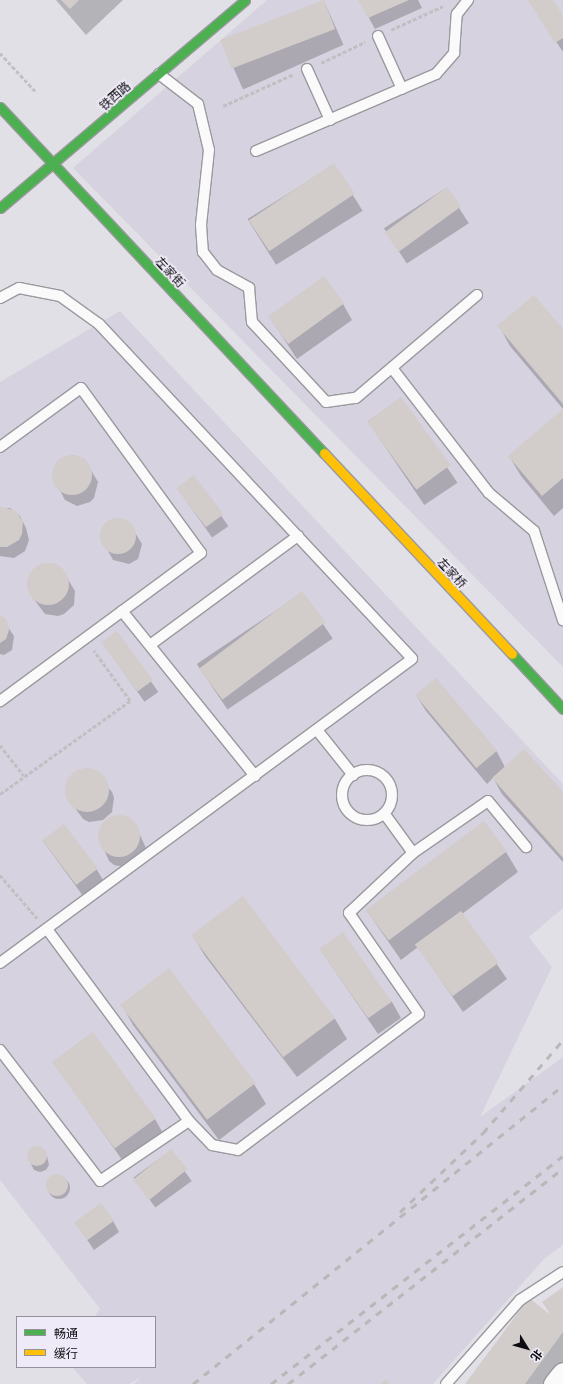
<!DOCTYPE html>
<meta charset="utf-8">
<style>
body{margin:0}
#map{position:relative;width:563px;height:1384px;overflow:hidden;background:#e2e0e7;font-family:"IBM Plex Sans","Noto Sans SC",sans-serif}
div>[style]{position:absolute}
.built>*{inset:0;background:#d6d2df}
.shadow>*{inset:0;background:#0003;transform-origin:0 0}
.round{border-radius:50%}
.building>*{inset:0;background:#d2ccca;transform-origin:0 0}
.path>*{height:2.5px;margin-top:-1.25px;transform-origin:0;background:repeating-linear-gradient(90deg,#c0c0c2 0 4px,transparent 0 6px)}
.roads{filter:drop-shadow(1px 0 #9a999e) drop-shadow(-1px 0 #9a999e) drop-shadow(0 1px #9a999e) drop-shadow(0 -1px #9a999e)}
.lane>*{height:10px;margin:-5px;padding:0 5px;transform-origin:5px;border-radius:5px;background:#fbfafb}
.lane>.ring{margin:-5px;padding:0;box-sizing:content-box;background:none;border:10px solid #fbfafb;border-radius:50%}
.street>*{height:21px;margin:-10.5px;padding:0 10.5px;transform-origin:10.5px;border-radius:10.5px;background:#fbfafb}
.fast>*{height:9px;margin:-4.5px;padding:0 4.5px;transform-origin:4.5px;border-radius:4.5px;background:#4caf50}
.slow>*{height:9px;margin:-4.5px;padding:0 4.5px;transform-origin:4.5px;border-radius:4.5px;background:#ffc107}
.rail>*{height:3px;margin-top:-1.5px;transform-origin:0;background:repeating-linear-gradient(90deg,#b8b8b9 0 7px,transparent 0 14px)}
span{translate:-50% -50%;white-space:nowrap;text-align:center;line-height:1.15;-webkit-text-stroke:3.5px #eeeaf7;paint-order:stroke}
.street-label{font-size:12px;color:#0d0c10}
.legend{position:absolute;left:16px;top:1316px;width:140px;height:52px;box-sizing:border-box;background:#eeeaf7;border:1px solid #94919b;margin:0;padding:5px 7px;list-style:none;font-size:12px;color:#0d0c10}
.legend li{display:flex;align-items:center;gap:8px;height:20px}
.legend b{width:20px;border:1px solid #94919b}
.north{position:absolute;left:507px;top:1328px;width:40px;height:40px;-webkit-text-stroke:3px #eeeaf7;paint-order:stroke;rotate:127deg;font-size:11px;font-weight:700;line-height:16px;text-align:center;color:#0d0c10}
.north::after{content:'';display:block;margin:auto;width:14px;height:18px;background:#0d0c10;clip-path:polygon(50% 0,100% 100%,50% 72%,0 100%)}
</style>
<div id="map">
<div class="built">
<i style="clip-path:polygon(267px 0,563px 0,563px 667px,73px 168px)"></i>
<i style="clip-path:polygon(120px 311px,563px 784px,563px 908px,529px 937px,552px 967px,480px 1117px,563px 1057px,563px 1245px,544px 1259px,433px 1384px,134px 1384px,141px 1377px,129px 1384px,87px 1384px,72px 1367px,155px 1367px,155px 1317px,94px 1317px,100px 1309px,0 1180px,0 382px)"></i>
</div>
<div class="shadow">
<i style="clip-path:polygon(56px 0,123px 0,86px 35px)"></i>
<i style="clip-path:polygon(359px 0,418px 0,422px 8px,375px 29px)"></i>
<i style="clip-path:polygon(529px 0,552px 0,563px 18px,563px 52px)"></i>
<i style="left:324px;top:1px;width:48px;height:110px;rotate:66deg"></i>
<i style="left:334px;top:165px;width:54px;height:102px;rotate:58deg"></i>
<i style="left:446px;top:188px;width:42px;height:74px;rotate:57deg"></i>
<i style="clip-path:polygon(343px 304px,352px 320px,297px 359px,269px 316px)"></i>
<i style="clip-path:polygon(499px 326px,563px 330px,563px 409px,510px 346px)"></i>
<i style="left:401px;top:399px;width:101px;height:40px;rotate:56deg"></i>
<i style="clip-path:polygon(563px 411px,563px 508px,554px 516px,521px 476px,509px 456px)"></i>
<i style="clip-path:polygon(73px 455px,85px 460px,98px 482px,94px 498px,90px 502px,77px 506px,65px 500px,53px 477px,56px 464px,61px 459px)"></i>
<i style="left:194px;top:477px;width:60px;height:20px;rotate:55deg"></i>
<i style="clip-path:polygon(0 508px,10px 508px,20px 516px,26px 528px,29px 540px,25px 551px,14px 558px,0 556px)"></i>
<i style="clip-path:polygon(113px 520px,124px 520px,129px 523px,142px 544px,138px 559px,129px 564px,113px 560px,101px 538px,103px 527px)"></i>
<i style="clip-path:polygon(42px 564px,55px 564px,61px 568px,75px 591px,74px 605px,64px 614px,58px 616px,45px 614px,33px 598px,28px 585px,32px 572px)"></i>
<i style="left:302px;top:593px;width:55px;height:127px;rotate:56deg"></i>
<i style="clip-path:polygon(0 616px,14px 636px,12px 650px,4px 655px,0 654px)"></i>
<i style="left:117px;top:633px;width:72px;height:17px;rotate:55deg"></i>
<i style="clip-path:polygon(436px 679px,497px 752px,505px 767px,563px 794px,563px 862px,502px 794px,493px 778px,487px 784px,426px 711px,416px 695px)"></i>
<i style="clip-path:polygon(81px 770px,95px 771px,112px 792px,114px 798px,112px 812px,103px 820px,89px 822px,83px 819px,68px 798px,66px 792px,70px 778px)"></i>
<i style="clip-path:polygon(116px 816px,130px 819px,135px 824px,146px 848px,139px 864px,128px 868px,114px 865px,109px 861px,98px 836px,104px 823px)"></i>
<i style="clip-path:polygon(43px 841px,97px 870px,103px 880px,83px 896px)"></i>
<i style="clip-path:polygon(506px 852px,518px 872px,462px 914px,507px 979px,463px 1012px,418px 947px,401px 960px,367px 911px)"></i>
<i style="clip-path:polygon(193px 936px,335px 1019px,347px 1039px,297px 1077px,205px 956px)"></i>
<i style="clip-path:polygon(320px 949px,392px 1002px,401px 1018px,378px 1034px)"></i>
<i style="clip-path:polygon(169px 970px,254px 1084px,266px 1104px,219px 1140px,133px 1025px,122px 1005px)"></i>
<i style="clip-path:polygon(54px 1063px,155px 1119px,164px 1135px,125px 1164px)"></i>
<i style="clip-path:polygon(35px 1147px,44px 1150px,47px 1156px,49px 1165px,46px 1170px,40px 1172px,34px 1170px,31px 1164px,28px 1155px)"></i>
<i style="left:170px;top:1151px;width:37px;height:45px;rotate:54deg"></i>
<i class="round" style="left:48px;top:1177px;width:22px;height:22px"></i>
<i style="clip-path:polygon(113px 1221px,119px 1232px,94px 1250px,75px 1222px)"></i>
<i style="clip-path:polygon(563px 1288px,563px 1379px,560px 1384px,467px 1384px,551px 1315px,543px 1302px)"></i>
</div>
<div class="building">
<i style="clip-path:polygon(61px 0,79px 0,70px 9px)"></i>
<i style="left:324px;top:0;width:31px;height:111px;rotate:69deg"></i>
<i style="clip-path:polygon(358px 0,409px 0,368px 18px)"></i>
<i style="clip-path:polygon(528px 0,553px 0,563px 16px,563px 38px,555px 43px)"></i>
<i style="left:334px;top:163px;width:37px;height:103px;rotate:56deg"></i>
<i style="left:447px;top:187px;width:24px;height:77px;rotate:54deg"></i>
<i style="left:324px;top:276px;width:34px;height:69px;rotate:54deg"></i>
<i style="clip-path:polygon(534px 295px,563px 329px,563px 404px,497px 326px)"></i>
<i style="left:401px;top:397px;width:84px;height:42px;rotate:54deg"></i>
<i style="clip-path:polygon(563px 409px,563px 478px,542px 496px,508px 456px)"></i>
<i class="round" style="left:52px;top:455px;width:40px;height:40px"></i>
<i style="left:194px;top:475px;width:49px;height:22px;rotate:53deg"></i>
<i style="clip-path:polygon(0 506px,16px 511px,23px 522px,22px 534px,19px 540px,7px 547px,0 547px)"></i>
<i class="round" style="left:100px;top:518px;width:36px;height:36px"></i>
<i class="round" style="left:27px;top:563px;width:42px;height:42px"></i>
<i style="left:302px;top:591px;width:39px;height:129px;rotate:53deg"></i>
<i style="clip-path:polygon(0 615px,7px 620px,9px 630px,6px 639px,0 643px)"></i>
<i style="left:117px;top:631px;width:61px;height:19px;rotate:54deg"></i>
<i style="left:436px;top:678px;width:95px;height:27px;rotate:50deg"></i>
<i style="clip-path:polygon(524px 749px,563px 792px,563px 858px,492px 778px)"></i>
<i class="round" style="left:65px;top:768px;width:44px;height:44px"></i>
<i class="round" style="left:98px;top:815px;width:42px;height:42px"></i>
<i style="left:484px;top:821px;width:38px;height:148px;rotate:53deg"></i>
<i style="left:64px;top:824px;width:56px;height:27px;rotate:53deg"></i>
<i style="left:243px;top:896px;width:153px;height:65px;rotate:53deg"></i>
<i style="left:461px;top:911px;width:64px;height:57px;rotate:54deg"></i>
<i style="left:343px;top:932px;width:85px;height:29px;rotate:55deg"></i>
<i style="left:169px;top:968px;width:144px;height:61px;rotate:53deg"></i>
<i style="left:93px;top:1032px;width:107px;height:51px;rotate:54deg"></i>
<i class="round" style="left:27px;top:1146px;width:20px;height:20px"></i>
<i style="left:171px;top:1149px;width:26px;height:49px;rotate:51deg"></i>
<i class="round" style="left:46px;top:1174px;width:22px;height:22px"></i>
<i style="left:101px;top:1203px;width:22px;height:33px;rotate:54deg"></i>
<i style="clip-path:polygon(563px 1287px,563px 1332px,525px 1384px,465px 1384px,529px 1298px,551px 1315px,542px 1302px)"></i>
<i style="clip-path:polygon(386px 1379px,390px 1384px,380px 1384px)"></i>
</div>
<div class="path">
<i style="left:391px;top:30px;width:57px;rotate:-24.8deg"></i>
<i style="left:0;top:53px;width:54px;rotate:47.2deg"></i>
<i style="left:321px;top:63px;width:49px;rotate:-25.5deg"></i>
<i style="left:223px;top:106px;width:78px;rotate:-24.3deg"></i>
<i style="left:0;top:745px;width:39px;rotate:52deg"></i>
<i style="left:0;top:794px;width:160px;rotate:-35.6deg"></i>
<i style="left:130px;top:701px;width:62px;rotate:-125.8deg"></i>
<i style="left:0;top:875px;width:57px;rotate:49.3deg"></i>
</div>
<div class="roads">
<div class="lane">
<i style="left:378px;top:36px;width:58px;rotate:65.6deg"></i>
<i style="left:307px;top:69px;width:56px;rotate:65.7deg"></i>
<i style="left:159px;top:74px;width:49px;rotate:37.6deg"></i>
<i style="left:198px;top:104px;width:47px;rotate:76.6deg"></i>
<i style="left:209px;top:150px;width:75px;rotate:96.1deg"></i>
<i style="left:201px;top:225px;width:27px;rotate:86deg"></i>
<i style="left:203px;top:252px;width:23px;rotate:52deg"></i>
<i style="left:217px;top:270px;width:37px;rotate:29deg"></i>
<i style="left:249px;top:288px;width:34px;rotate:85deg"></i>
<i style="left:252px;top:322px;width:109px;rotate:47.2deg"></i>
<i style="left:326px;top:402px;width:30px;rotate:-8deg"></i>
<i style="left:356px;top:398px;width:159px;rotate:-40.4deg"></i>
<i style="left:256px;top:151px;width:196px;rotate:-23.2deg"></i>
<i style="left:436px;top:74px;width:28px;rotate:-49deg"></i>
<i style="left:454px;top:53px;width:39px;rotate:-86deg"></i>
<i style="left:457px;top:14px;width:18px;rotate:-52deg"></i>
<i style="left:0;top:298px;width:21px;rotate:-28deg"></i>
<i style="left:19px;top:288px;width:42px;rotate:11deg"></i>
<i style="left:60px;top:296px;width:48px;rotate:35.7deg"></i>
<i style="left:99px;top:324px;width:458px;rotate:46.9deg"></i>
<i style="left:412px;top:659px;width:512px;rotate:143.58deg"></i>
<i style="left:392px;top:368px;width:158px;rotate:52.2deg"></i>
<i style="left:489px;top:493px;width:59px;rotate:40.2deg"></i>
<i style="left:534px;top:531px;width:94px;rotate:72deg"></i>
<i style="left:0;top:447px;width:100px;rotate:-36.1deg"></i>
<i style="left:81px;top:388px;width:204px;rotate:54deg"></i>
<i style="left:201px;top:553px;width:250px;rotate:143.6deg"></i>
<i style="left:122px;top:611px;width:212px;rotate:51.1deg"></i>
<i style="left:150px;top:645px;width:184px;rotate:-36.4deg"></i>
<i style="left:317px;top:730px;width:58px;rotate:51.3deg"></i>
<i class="ring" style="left:342px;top:770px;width:40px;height:40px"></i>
<i style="left:413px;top:853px;width:91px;rotate:-34.7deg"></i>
<i style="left:488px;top:801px;width:60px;rotate:50.4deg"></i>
<i style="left:0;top:1050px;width:165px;rotate:52.6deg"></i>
<i style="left:100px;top:1181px;width:107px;rotate:-34deg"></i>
<i style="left:189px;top:1121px;width:239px;rotate:-126.5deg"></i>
<i style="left:189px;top:1121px;width:33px;rotate:46deg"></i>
<i style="left:212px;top:1145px;width:26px;rotate:11deg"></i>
<i style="left:238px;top:1150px;width:226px;rotate:-36.9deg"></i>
<i style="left:419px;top:1014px;width:123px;rotate:-124.7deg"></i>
<i style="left:349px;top:913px;width:88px;rotate:-43.2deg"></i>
<i style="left:413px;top:853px;width:49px;rotate:-125.9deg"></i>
<i style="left:446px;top:1384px;width:112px;rotate:-48.6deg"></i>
<i style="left:520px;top:1300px;width:51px;rotate:-33.1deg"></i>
</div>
<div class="street">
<i style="left:554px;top:1384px;width:14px;rotate:-51deg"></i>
</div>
<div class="fast">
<i style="left:0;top:107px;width:474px;rotate:46.9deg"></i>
<i style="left:0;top:208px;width:321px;rotate:-40.3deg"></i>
<i style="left:512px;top:654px;width:75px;rotate:47.2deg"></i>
</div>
<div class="slow">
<i style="left:324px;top:453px;width:275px;rotate:46.9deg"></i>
</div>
</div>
<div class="rail">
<i style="left:400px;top:1212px;width:115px;rotate:-43.6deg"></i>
<i style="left:483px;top:1133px;width:123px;rotate:-49.3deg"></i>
<i style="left:193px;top:1384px;width:476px;rotate:-38.9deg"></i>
<i style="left:271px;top:1384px;width:370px;rotate:-38deg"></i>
<i style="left:288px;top:1384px;width:350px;rotate:-38.1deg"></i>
</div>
<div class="street-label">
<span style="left:115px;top:96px;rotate:-41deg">铁西路</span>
<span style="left:170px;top:272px;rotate:47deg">左家街</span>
<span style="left:452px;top:573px;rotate:47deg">左家桥</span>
</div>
<ul class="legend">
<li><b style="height:5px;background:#4caf50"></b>畅通</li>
<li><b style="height:5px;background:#ffc107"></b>缓行</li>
</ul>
<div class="north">北</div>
</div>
